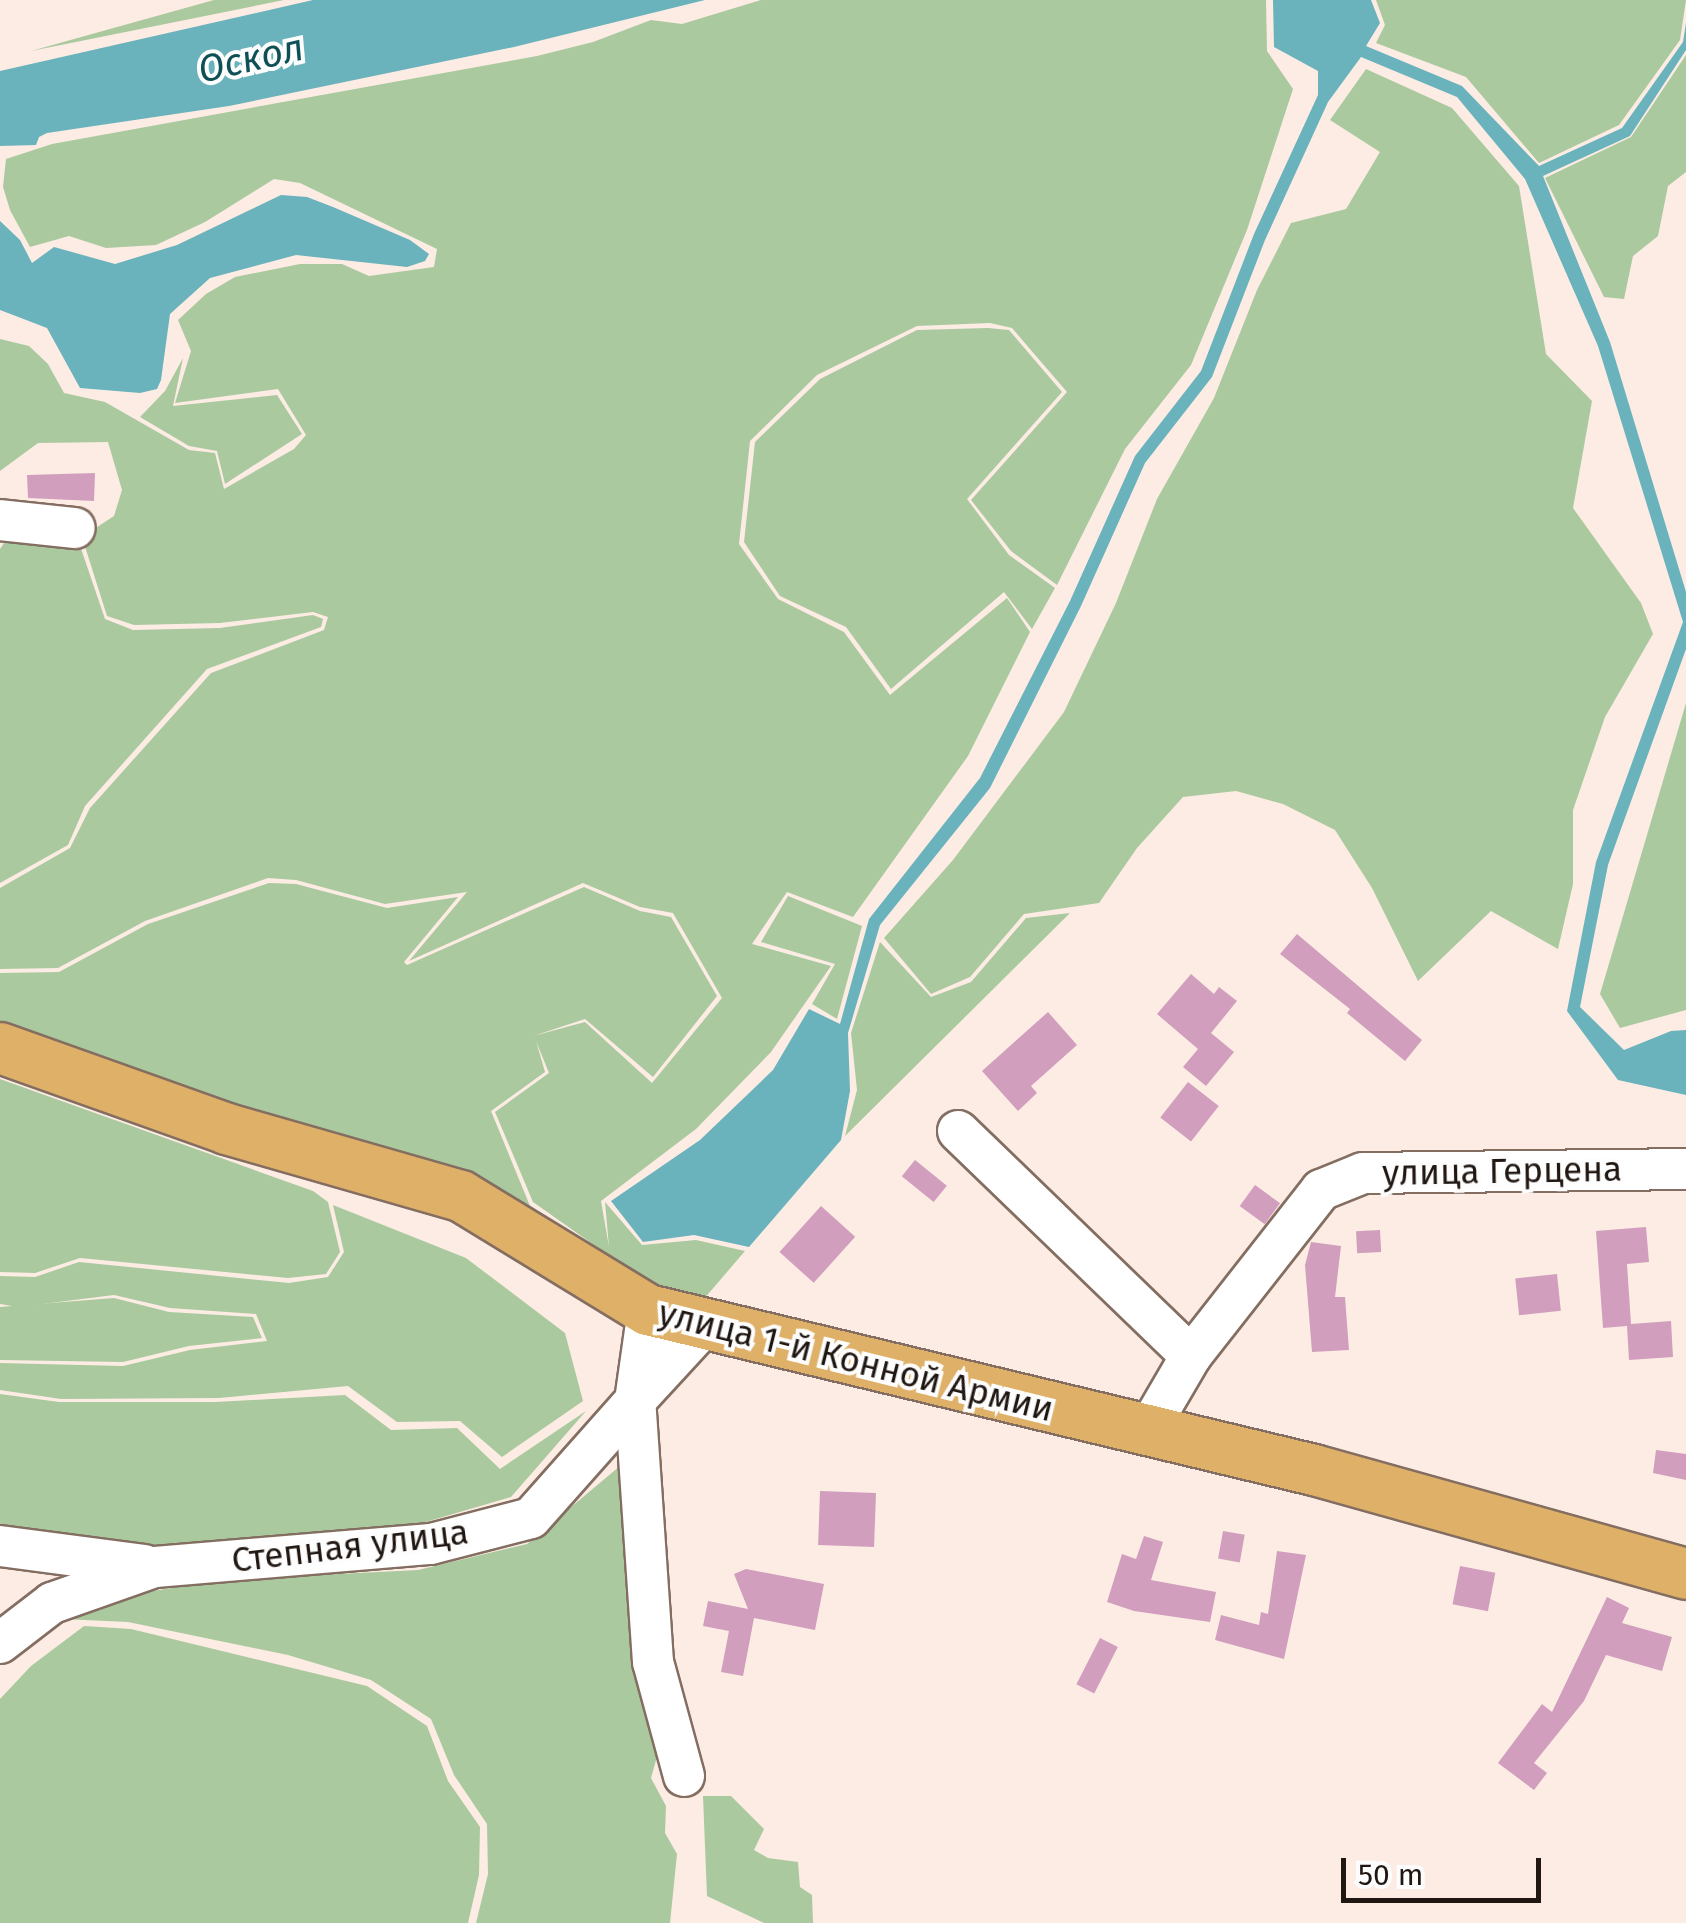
<!DOCTYPE html>
<meta charset="utf-8">
<style>
body{margin:0}
#map{position:relative;width:1686px;height:1923px;overflow:hidden;background:#fcece4;font-family:"Fira Sans",sans-serif}
div>[style]{position:absolute}
.green>*{inset:0;background:#aac99e}
.water>*{inset:0;background:#6ab2bc}
.building>*{inset:0;background:#d19ebe;transform-origin:0 0}
.roads{filter:drop-shadow(2px 0 #846e61) drop-shadow(-2px 0 #846e61) drop-shadow(0 2px #846e61) drop-shadow(0 -2px #846e61)}
.minor>*{height:40px;margin:-20px;padding:0 20px;transform-origin:20px;border-radius:20px;background:#fff}
.major>*{height:50px;margin:-25px;padding:0 25px;transform-origin:25px;border-radius:25px;background:#dfb067}
span{translate:-50% -50%;white-space:nowrap;text-align:center;line-height:1.15;-webkit-text-stroke:8px #fdfdfd;paint-order:stroke}
.street-label{font-size:35px;color:#201712}
.water-label{font-size:38px;color:#0f5057;font-style:italic}
.scale{position:absolute;left:1341px;top:1858px;width:200px;height:45px;box-sizing:border-box;border:5px solid #201712;border-top:0;padding-left:12px;font-size:30px;line-height:35px;white-space:nowrap;color:#201712;-webkit-text-stroke:8px #fdfdfd;paint-order:stroke}
</style>
<div id="map">
<div class="green">
<i style="clip-path:polygon(214px 0,284px 0,31px 51px)"></i>
<i style="clip-path:polygon(evenodd,761px 0,1266px 0,1267px 51px,1293px 89px,1247px 230px,1191px 365px,1125px 449px,1057px 585px,1011px 551px,971px 500px,1067px 392px,1012px 328px,990px 323px,917px 326px,817px 375px,750px 441px,739px 544px,778px 599px,844px 632px,890px 695px,1007px 598px,1030px 632px,968px 756px,853px 917px,787px 892px,752px 944px,831px 966px,771px 1052px,696px 1129px,601px 1201px,609px 1247px,605px 1202px,642px 1245px,696px 1240px,745px 1251px,703px 1300px,623px 1274px,0 1021px,0 973px,59px 972px,148px 924px,269px 883px,296px 884px,387px 908px,458px 897px,404px 962px,407px 965px,584px 887px,640px 911px,671px 917px,717px 996px,653px 1077px,585px 1019px,533px 1036px,585px 1022px,652px 1083px,722px 998px,673px 913px,640px 907px,583px 883px,409px 961px,467px 892px,385px 904px,296px 880px,268px 878px,145px 921px,58px 968px,0 969px,0 888px,70px 848px,90px 808px,211px 673px,324px 630px,328px 617px,313px 612px,220px 623px,134px 625px,107px 616px,82px 537px,114px 516px,122px 490px,108px 442px,38px 443px,0 471px,0 339px,29px 346px,48px 364px,64px 393px,105px 402px,189px 450px,215px 453px,224px 489px,294px 449px,306px 435px,278px 389px,175px 403px,191px 351px,178px 320px,206px 294px,235px 277px,300px 264px,342px 264px,369px 276px,434px 267px,437px 249px,300px 183px,274px 179px,205px 222px,156px 245px,106px 248px,69px 236px,30px 247px,10px 210px,3px 187px,6px 159px,52px 144px,537px 56px,593px 42px,651px 20px,682px 24px,761px 0,536px 1041px,549px 1073px,495px 1112px,533px 1202px,611px 1257px,530px 1206px,491px 1111px,545px 1072px,536px 1041px)"></i>
<i style="clip-path:polygon(1376px 0,1686px 0,1680px 40px,1619px 125px,1539px 163px,1466px 77px,1376px 43px,1385px 25px)"></i>
<i style="clip-path:polygon(1686px 55px,1686px 172px,1668px 186px,1658px 236px,1633px 256px,1624px 299px,1604px 297px,1545px 178px,1631px 137px)"></i>
<i style="clip-path:polygon(1366px 69px,1452px 108px,1519px 186px,1546px 354px,1592px 401px,1573px 508px,1641px 603px,1653px 634px,1605px 717px,1573px 810px,1573px 884px,1558px 949px,1491px 911px,1418px 981px,1372px 888px,1335px 830px,1283px 804px,1236px 791px,1183px 797px,1137px 848px,1099px 903px,1024px 914px,970px 977px,931px 994px,884px 938px,953px 860px,1064px 712px,1116px 603px,1157px 499px,1214px 398px,1257px 290px,1291px 223px,1346px 209px,1380px 152px,1330px 120px)"></i>
<i style="clip-path:polygon(988px 328px,1009px 330px,1062px 392px,967px 499px,1009px 555px,1055px 588px,1032px 629px,1004px 592px,891px 689px,846px 627px,780px 596px,744px 542px,755px 442px,820px 379px,917px 330px)"></i>
<i style="clip-path:polygon(183px 358px,173px 406px,277px 395px,302px 434px,225px 484px,217px 451px,189px 446px,140px 417px,165px 391px)"></i>
<i style="clip-path:polygon(13px 530px,77px 537px,105px 619px,133px 630px,220px 628px,313px 615px,323px 619px,321px 627px,207px 669px,85px 806px,68px 845px,0 883px,0 549px)"></i>
<i style="clip-path:polygon(1686px 703px,1686px 1010px,1620px 1028px,1600px 994px)"></i>
<i style="clip-path:polygon(788px 896px,862px 926px,837px 1019px,812px 1004px,835px 964px,761px 942px)"></i>
<i style="clip-path:polygon(1070px 913px,845px 1136px,857px 1090px,851px 1033px,880px 942px,931px 997px,971px 982px,1026px 918px)"></i>
<i style="clip-path:polygon(0 1079px,313px 1191px,328px 1202px,340px 1252px,326px 1274px,288px 1278px,80px 1258px,35px 1273px,0 1272px)"></i>
<i style="clip-path:polygon(333px 1205px,466px 1258px,565px 1333px,583px 1401px,502px 1457px,460px 1421px,397px 1422px,348px 1386px,219px 1398px,61px 1399px,0 1390px,0 1363px,123px 1366px,190px 1350px,267px 1341px,256px 1314px,170px 1308px,114px 1295px,18px 1307px,0 1304px,0 1276px,35px 1277px,79px 1262px,289px 1283px,328px 1277px,344px 1252px)"></i>
<i style="clip-path:polygon(114px 1298px,169px 1312px,253px 1317px,262px 1338px,189px 1346px,123px 1362px,0 1360px,0 1307px)"></i>
<i style="clip-path:polygon(0 1394px,59px 1402px,216px 1402px,345px 1395px,391px 1430px,457px 1428px,500px 1469px,586px 1411px,511px 1497px,378px 1536px,151px 1549px,0 1532px)"></i>
<i style="clip-path:polygon(620px 1466px,658px 1753px,651px 1778px,666px 1806px,665px 1833px,677px 1854px,670px 1923px,476px 1923px,488px 1874px,487px 1824px,454px 1775px,431px 1719px,371px 1680px,288px 1655px,128px 1622px,62px 1619px,85px 1603px,217px 1580px,418px 1570px,527px 1544px)"></i>
<i style="clip-path:polygon(84px 1626px,131px 1629px,367px 1686px,427px 1726px,448px 1781px,480px 1827px,479px 1875px,468px 1923px,0 1923px,0 1699px,31px 1666px)"></i>
<i style="clip-path:polygon(703px 1796px,731px 1796px,764px 1829px,754px 1850px,768px 1858px,798px 1862px,800px 1887px,812px 1895px,813px 1923px,764px 1923px,707px 1896px)"></i>
</div>
<div class="water">
<i style="clip-path:polygon(313px 0,705px 0,514px 47px,229px 106px,47px 133px,39px 137px,36px 145px,0 146px,0 71px)"></i>
<i style="clip-path:polygon(1273px 0,1371px 0,1380px 23px,1366px 46px,1462px 86px,1539px 166px,1622px 128px,1683px 42px,1686px 23px,1686px 50px,1630px 136px,1543px 176px,1610px 342px,1686px 592px,1686px 649px,1608px 865px,1580px 1007px,1624px 1050px,1671px 1031px,1686px 1030px,1686px 1095px,1618px 1080px,1567px 1011px,1596px 862px,1683px 622px,1598px 346px,1525px 179px,1457px 97px,1361px 57px,1328px 102px,1265px 240px,1212px 377px,1145px 463px,1081px 606px,990px 788px,880px 925px,848px 1033px,850px 1091px,841px 1140px,749px 1247px,694px 1235px,643px 1242px,611px 1201px,700px 1140px,773px 1070px,809px 1009px,840px 1024px,869px 919px,980px 778px,1070px 601px,1135px 456px,1201px 371px,1254px 234px,1318px 95px,1318px 71px,1274px 47px)"></i>
<i style="clip-path:polygon(281px 195px,307px 197px,333px 207px,410px 240px,429px 254px,425px 261px,407px 267px,296px 255px,210px 278px,170px 314px,161px 380px,157px 389px,140px 393px,80px 388px,47px 328px,0 310px,0 221px,20px 240px,32px 263px,54px 247px,115px 264px,177px 245px)"></i>
</div>
<div class="building">
<i style="clip-path:polygon(95px 473px,94px 501px,28px 498px,27px 475px)"></i>
<i style="clip-path:polygon(1297px 934px,1422px 1040px,1405px 1061px,1347px 1013px,1350px 1009px,1280px 954px)"></i>
<i style="clip-path:polygon(1191px 974px,1214px 994px,1219px 987px,1237px 1001px,1211px 1033px,1234px 1052px,1206px 1086px,1183px 1067px,1198px 1049px,1157px 1014px)"></i>
<i style="clip-path:polygon(1048px 1012px,1077px 1045px,1031px 1086px,1037px 1093px,1018px 1111px,982px 1071px)"></i>
<i style="left:1188px;top:1082px;width:39px;height:45px;rotate:38deg"></i>
<i style="left:915px;top:1160px;width:41px;height:21px;rotate:39deg"></i>
<i style="left:1255px;top:1185px;width:31px;height:26px;rotate:36deg"></i>
<i style="left:821px;top:1206px;width:46px;height:62px;rotate:42deg"></i>
<i style="clip-path:polygon(1646px 1227px,1649px 1262px,1627px 1264px,1631px 1324px,1671px 1321px,1673px 1357px,1629px 1360px,1627px 1326px,1603px 1328px,1596px 1231px)"></i>
<i style="left:1380px;top:1230px;width:22px;height:24px;rotate:87deg"></i>
<i style="clip-path:polygon(1311px 1242px,1341px 1246px,1335px 1297px,1345px 1297px,1349px 1350px,1312px 1352px,1305px 1265px)"></i>
<i style="left:1557px;top:1274px;width:37px;height:42px;rotate:84deg"></i>
<i style="clip-path:polygon(1656px 1450px,1686px 1454px,1686px 1480px,1653px 1473px)"></i>
<i style="left:820px;top:1491px;width:56px;height:54px;rotate:2deg"></i>
<i style="left:1223px;top:1531px;width:22px;height:28px;rotate:10deg"></i>
<i style="clip-path:polygon(1144px 1536px,1163px 1542px,1151px 1580px,1216px 1592px,1210px 1622px,1134px 1611px,1107px 1602px,1122px 1554px,1136px 1559px)"></i>
<i style="clip-path:polygon(1277px 1551px,1306px 1555px,1284px 1659px,1215px 1640px,1221px 1615px,1259px 1625px,1261px 1612px,1268px 1614px)"></i>
<i style="left:1460px;top:1566px;width:36px;height:39px;rotate:11deg"></i>
<i style="clip-path:polygon(746px 1569px,824px 1584px,815px 1630px,754px 1618px,743px 1676px,721px 1672px,729px 1631px,703px 1626px,708px 1601px,748px 1609px,734px 1574px)"></i>
<i style="clip-path:polygon(1607px 1597px,1629px 1608px,1622px 1623px,1672px 1637px,1662px 1671px,1606px 1655px,1584px 1701px,1534px 1763px,1547px 1773px,1534px 1790px,1498px 1763px,1542px 1704px,1552px 1712px)"></i>
<i style="left:1100px;top:1638px;width:20px;height:52px;rotate:27deg"></i>
</div>
<div class="roads">
<div class="minor">
<i style="left:0;top:520px;width:75px;rotate:6.1deg"></i>
<i style="left:958px;top:1131px;width:324px;rotate:44deg"></i>
<i style="left:1146px;top:1433px;width:89px;rotate:-59.7deg"></i>
<i style="left:1191px;top:1356px;width:211px;rotate:-51.9deg"></i>
<i style="left:1321px;top:1190px;width:45px;rotate:-22deg"></i>
<i style="left:1363px;top:1173px;width:323px;rotate:-0.7deg"></i>
<i style="left:0;top:1546px;width:146px;rotate:7.5deg"></i>
<i style="left:0;top:1643px;width:66px;rotate:-37.6deg"></i>
<i style="left:52px;top:1603px;width:109px;rotate:-19.3deg"></i>
<i style="left:155px;top:1567px;width:277px;rotate:-4.8deg"></i>
<i style="left:431px;top:1544px;width:103px;rotate:-14.6deg"></i>
<i style="left:531px;top:1518px;width:157px;rotate:-48.4deg"></i>
<i style="left:635px;top:1401px;width:92px;rotate:-81.9deg"></i>
<i style="left:684px;top:1776px;width:118px;rotate:-105.2deg"></i>
<i style="left:653px;top:1662px;width:262px;rotate:-93.9deg"></i>
<i style="left:635px;top:1401px;width:102px;rotate:-47.4deg"></i>
</div>
<div class="major">
<i style="left:0;top:1048px;width:241px;rotate:19.6deg"></i>
<i style="left:227px;top:1129px;width:243px;rotate:16deg"></i>
<i style="left:461px;top:1196px;width:219px;rotate:31.4deg"></i>
<i style="left:648px;top:1310px;width:685px;rotate:13.51deg"></i>
<i style="left:1314px;top:1470px;width:386px;rotate:15.6deg"></i>
</div>
</div>
<div class="street-label">
<span style="left:1502px;top:1171px;rotate:-1deg">улица Герцена</span>
<span style="left:856px;top:1361px;rotate:14deg">улица 1-й Конной Армии</span>
<span style="left:350px;top:1546px;rotate:-7deg">Степная улица</span>
</div>
<div class="water-label">
<span style="left:251px;top:59px;rotate:-13deg">Оскол</span>
</div>
<div class="scale">50 m</div>
</div>
